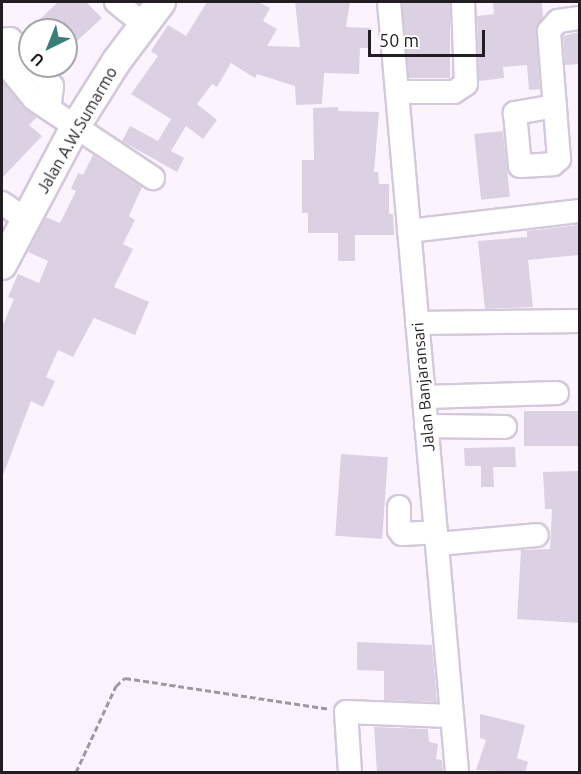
<!DOCTYPE html>
<style>
body{margin:0}
#map{position:relative;width:581px;height:774px;overflow:hidden;background:#fbf4ff;font-family:Ubuntu,sans-serif}
div>[style]{position:absolute}
.building>*{inset:0;background:#dbd1e2;transform-origin:0 0}
.path>*{height:3px;margin-top:-1.5px;transform-origin:0;background:repeating-linear-gradient(90deg,#9e98a1 0 6px,transparent 0 9px)}
.roads{filter:drop-shadow(2px 0 #d3c9da) drop-shadow(-2px 0 #d3c9da) drop-shadow(0 2px #d3c9da) drop-shadow(0 -2px #d3c9da)}
.minor>*{height:22px;margin:-11px;padding:0 11px;transform-origin:11px;border-radius:11px;background:#fff}
.major>*{height:28px;margin:-14px;padding:0 14px;transform-origin:14px;border-radius:14px;background:#fff}
span{translate:-50% -50%;white-space:nowrap;text-align:center;line-height:1.15;-webkit-text-stroke:6px #fff;paint-order:stroke}
.street-label{font-size:16px;color:#211d23}
.frame{position:absolute;inset:0;border:3px solid #211d23;pointer-events:none}
.north{position:absolute;left:18px;top:18px;width:60px;height:60px;box-sizing:border-box;background:#fff;border:2px solid #a6a5a7;border-radius:50%;rotate:223deg;font-size:16px;font-weight:700;line-height:24px;text-align:center;color:#211d23}
.north::after{content:'';display:block;margin:auto;width:21px;height:27px;background:#387f7a;clip-path:polygon(50% 0,100% 100%,50% 72%,0 100%)}
.scale{position:absolute;left:368px;top:30px;width:117px;height:27px;box-sizing:border-box;border:3px solid #211d23;border-top:0;padding-left:8px;font-size:18px;line-height:21px;white-space:nowrap;color:#211d23;-webkit-text-stroke:4px #fff;paint-order:stroke}
</style>
<div id="map">
<div class="building">
<i style="clip-path:polygon(58px 2px,86px 2px,102px 18px,66px 51px,66px 30px,51px 30px,40px 19px)"></i>
<i style="clip-path:polygon(207px 2px,258px 2px,270px 8px,263px 21px,277px 29px,267px 46px,300px 47px,295px 2px,350px 2px,346px 27px,370px 28px,370px 48px,360px 48px,359px 74px,324px 73px,322px 104px,296px 105px,295px 86px,257px 74px,255px 78px,231px 63px,217px 87px,212px 84px,197px 104px,217px 120px,203px 139px,186px 126px,171px 151px,184px 158px,177px 172px,122px 141px,130px 126px,158px 141px,171px 119px,131px 94px,158px 56px,151px 51px,168px 25px,186px 36px)"></i>
<i style="left:403px;top:2px;width:47px;height:76px"></i>
<i style="clip-path:polygon(493px 2px,542px 2px,543px 17px,536px 32px,540px 89px,529px 90px,527px 65px,503px 67px,504px 78px,479px 81px,477px 16px,494px 14px)"></i>
<i style="clip-path:polygon(579px 32px,579px 64px,565px 65px,563px 36px)"></i>
<i style="clip-path:polygon(2px 81px,37px 117px,29px 125px,42px 136px,2px 178px)"></i>
<i style="clip-path:polygon(338px 107px,338px 111px,379px 112px,374px 172px,378px 172px,379px 184px,389px 184px,389px 214px,393px 214px,394px 235px,355px 235px,355px 261px,338px 261px,338px 233px,308px 233px,308px 213px,302px 213px,302px 160px,314px 160px,313px 108px)"></i>
<i style="left:503px;top:131px;width:66px;height:29px;rotate:84deg"></i>
<i style="clip-path:polygon(93px 155px,142px 187px,129px 216px,135px 220px,123px 244px,133px 249px,114px 287px,149px 302px,135px 335px,94px 318px,73px 357px,58px 350px,46px 377px,55px 381px,43px 407px,31px 401px,2px 478px,2px 327px,14px 299px,8px 297px,18px 274px,39px 283px,48px 261px,28px 252px,46px 217px,60px 223px,76px 191px,71px 189px,78px 173px,83px 175px)"></i>
<i style="clip-path:polygon(579px 225px,579px 255px,528px 260px,533px 307px,485px 309px,478px 241px,527px 237px,527px 231px)"></i>
<i style="left:579px;top:411px;width:35px;height:55px;rotate:90deg"></i>
<i style="clip-path:polygon(515px 447px,516px 467px,493px 467px,494px 487px,481px 487px,481px 466px,465px 466px,464px 448px)"></i>
<i style="left:341px;top:454px;width:47px;height:82px;rotate:4deg"></i>
<i style="clip-path:polygon(579px 471px,579px 623px,517px 619px,521px 550px,550px 549px,552px 509px,545px 509px,543px 472px)"></i>
<i style="clip-path:polygon(357px 642px,432px 645px,437px 702px,384px 700px,384px 671px,357px 670px)"></i>
<i style="clip-path:polygon(480px 714px,525px 725px,517px 758px,528px 762px,525px 772px,476px 770px,486px 740px,480px 738px)"></i>
<i style="clip-path:polygon(374px 727px,428px 729px,429px 742px,438px 744px,436px 759px,442px 760px,443px 772px,377px 772px)"></i>
</div>
<div class="path">
<i style="left:76px;top:772px;width:95px;rotate:-65.1deg"></i>
<i style="left:116px;top:686px;width:12px;rotate:-42deg"></i>
<i style="left:125px;top:678px;width:206px;rotate:8.6deg"></i>
</div>
<div class="roads">
<div class="minor">
<i style="left:116px;top:2px;width:36px;rotate:39deg"></i>
<i style="left:389px;top:2px;width:773px;rotate:84.95deg"></i>
<i style="left:2px;top:40px;width:8px;rotate:-7deg"></i>
<i style="left:10px;top:39px;width:29px;rotate:46deg"></i>
<i style="left:2px;top:60px;width:50px;rotate:50.6deg"></i>
<i style="left:34px;top:99px;width:143px;rotate:33.6deg"></i>
<i style="left:35px;top:66px;width:26px;rotate:50deg"></i>
<i style="left:52px;top:86px;width:23px;rotate:97deg"></i>
<i style="left:397px;top:92px;width:57px"></i>
<i style="left:454px;top:92px;width:14px;rotate:-34deg"></i>
<i style="left:466px;top:84px;width:82px;rotate:-92.1deg"></i>
<i style="left:555px;top:106px;width:41px;rotate:170.1deg"></i>
<i style="left:515px;top:113px;width:53px;rotate:84.6deg"></i>
<i style="left:520px;top:166px;width:33px;rotate:-3deg"></i>
<i style="left:553px;top:164px;width:8px;rotate:-40deg"></i>
<i style="left:559px;top:159px;width:128px;rotate:-94.5deg"></i>
<i style="left:549px;top:31px;width:13px;rotate:-48deg"></i>
<i style="left:558px;top:21px;width:22px;rotate:-8deg"></i>
<i style="left:2px;top:203px;width:29px;rotate:35deg"></i>
<i style="left:409px;top:231px;width:172px;rotate:-6.7deg"></i>
<i style="left:417px;top:323px;width:163px;rotate:-0.7deg"></i>
<i style="left:424px;top:397px;width:133px;rotate:-1.7deg"></i>
<i style="left:426px;top:426px;width:79px;rotate:0.7deg"></i>
<i style="left:399px;top:507px;width:23px;rotate:90deg"></i>
<i style="left:399px;top:530px;width:5px;rotate:53deg"></i>
<i style="left:402px;top:534px;width:34px;rotate:-3deg"></i>
<i style="left:437px;top:544px;width:100px;rotate:-5.1deg"></i>
<i style="left:350px;top:772px;width:60px;rotate:-93.8deg"></i>
<i style="left:346px;top:712px;width:106px;rotate:2.2deg"></i>
</div>
<div class="major">
<i style="left:2px;top:265px;width:154px;rotate:-62.1deg"></i>
<i style="left:74px;top:129px;width:79px;rotate:-57.9deg"></i>
<i style="left:116px;top:62px;width:75px;rotate:-53.1deg"></i>
</div>
</div>
<div class="street-label">
<span style="left:77px;top:130px;rotate:-60deg">Jalan A.W.Sumarmo</span>
<span style="left:423px;top:387px;rotate:-95deg">Jalan Banjaransari</span>
</div>
<div class="frame"></div>
<div class="north">U</div>
<div class="scale">50 m</div>
</div>
